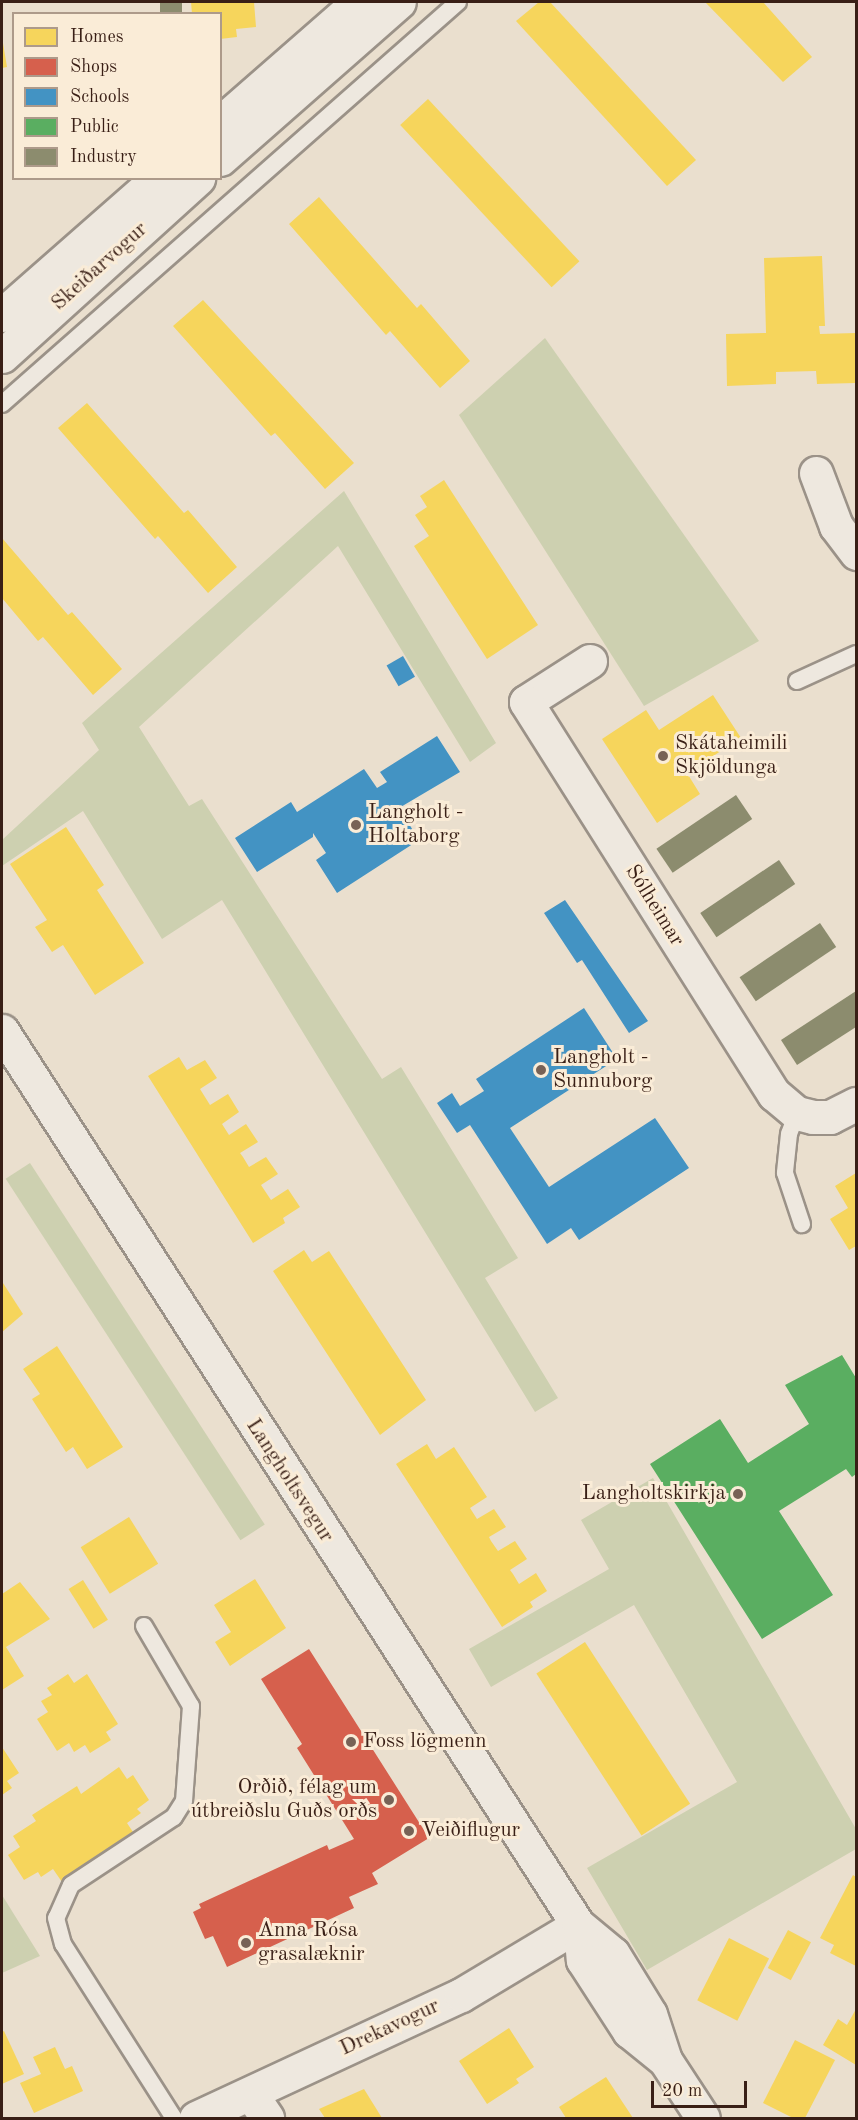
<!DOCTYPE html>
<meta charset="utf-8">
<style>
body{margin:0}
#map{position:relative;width:858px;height:2120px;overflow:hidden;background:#eadfce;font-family:"Old Standard TT",serif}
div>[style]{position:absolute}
.green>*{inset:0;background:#cdd0b0;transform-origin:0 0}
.homes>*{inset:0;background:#f6d55c;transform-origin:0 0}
.shops>*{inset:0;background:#d6604d}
.schools>*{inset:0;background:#4393c3;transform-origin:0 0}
.public>*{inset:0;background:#5aae61}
.industry>*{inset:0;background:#8c8c6e;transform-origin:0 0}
.roads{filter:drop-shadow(2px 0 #9b9288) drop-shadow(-2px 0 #9b9288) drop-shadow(0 2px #9b9288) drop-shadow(0 -2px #9b9288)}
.service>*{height:16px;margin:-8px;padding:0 8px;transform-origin:8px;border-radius:8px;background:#eee8df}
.minor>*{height:33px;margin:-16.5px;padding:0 16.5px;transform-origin:16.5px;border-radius:16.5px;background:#eee8df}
.tertiary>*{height:33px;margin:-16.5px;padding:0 16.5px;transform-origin:16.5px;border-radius:16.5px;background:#eee8df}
.dots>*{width:16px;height:16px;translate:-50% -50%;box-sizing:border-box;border:3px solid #faecd7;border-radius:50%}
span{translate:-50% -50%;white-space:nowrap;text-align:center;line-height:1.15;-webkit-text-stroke:6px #faecd7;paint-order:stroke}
.street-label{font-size:21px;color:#391f16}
.poi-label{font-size:21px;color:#391f16}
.left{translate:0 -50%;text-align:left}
.right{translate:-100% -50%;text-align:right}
.frame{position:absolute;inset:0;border:3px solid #391f16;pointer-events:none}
.legend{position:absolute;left:12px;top:12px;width:210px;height:168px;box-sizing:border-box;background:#faecd7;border:2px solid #ad9a8a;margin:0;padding:8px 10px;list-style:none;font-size:18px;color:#391f16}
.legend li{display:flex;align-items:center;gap:12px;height:30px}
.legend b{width:30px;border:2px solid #ad9a8a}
.scale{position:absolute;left:651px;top:2081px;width:96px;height:27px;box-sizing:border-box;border:3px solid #391f16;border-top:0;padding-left:8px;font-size:18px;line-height:21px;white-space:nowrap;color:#391f16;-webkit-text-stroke:4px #faecd7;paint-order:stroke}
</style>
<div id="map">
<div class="green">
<i style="clip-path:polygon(545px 338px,759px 641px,644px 706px,459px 415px)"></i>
<i style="clip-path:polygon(344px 491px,496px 743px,470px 762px,338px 546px,139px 727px,189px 806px,202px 799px,382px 1079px,401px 1067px,518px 1258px,485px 1278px,558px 1398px,535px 1412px,222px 900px,162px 939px,83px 811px,2px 866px,2px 840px,99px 750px,82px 723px)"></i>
<i style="left:30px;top:1163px;width:431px;height:29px;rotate:57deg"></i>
<i style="clip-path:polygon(653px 1478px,856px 1829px,856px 1849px,647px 1970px,587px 1868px,737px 1782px,634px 1605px,491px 1687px,469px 1649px,609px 1569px,581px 1520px)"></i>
<i style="clip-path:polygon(2px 1895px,40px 1956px,2px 1973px)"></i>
</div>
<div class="homes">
<i style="clip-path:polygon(191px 2px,254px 2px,256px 27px,236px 29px,237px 37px,220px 39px,220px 14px,192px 14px)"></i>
<i style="clip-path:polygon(539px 2px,550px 2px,696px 160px,667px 186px,516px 21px)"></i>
<i style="clip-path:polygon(705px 2px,763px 2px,812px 57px,783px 82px)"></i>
<i style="clip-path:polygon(2px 37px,7px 67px,2px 68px)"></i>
<i style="left:428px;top:99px;width:222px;height:38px;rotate:47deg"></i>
<i style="clip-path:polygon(319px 197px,417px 308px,421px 304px,470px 361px,440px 388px,390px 331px,386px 335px,289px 224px)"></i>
<i style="clip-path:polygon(822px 256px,825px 326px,819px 326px,820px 334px,856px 333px,856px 383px,817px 384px,816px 371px,776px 372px,776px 384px,727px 386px,726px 334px,766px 333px,764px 258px)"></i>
<i style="clip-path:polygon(203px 300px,354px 463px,325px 489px,275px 433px,271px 436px,173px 326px)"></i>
<i style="clip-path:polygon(87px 403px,184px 513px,188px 510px,237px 567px,208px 593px,158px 536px,155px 539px,58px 428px)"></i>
<i style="clip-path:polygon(444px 480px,538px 625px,487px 659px,414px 546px,429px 536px,415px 515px,427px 507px,420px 496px)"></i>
<i style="clip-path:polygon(2px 538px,68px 615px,72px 612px,122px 669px,93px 695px,43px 637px,38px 641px,2px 598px)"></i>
<i style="clip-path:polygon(713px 695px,741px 738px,687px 773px,700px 794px,657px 823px,602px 739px,646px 710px,659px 730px)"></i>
<i style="clip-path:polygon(66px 827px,104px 885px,97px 890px,144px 963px,95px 995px,63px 945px,52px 952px,35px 927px,47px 920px,10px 864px)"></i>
<i style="clip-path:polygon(179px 1057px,187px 1070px,205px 1060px,217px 1078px,200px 1089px,210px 1105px,228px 1094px,239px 1112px,222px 1124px,229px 1135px,246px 1124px,258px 1142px,240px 1153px,243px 1157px,249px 1167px,266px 1157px,278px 1174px,261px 1185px,271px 1200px,288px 1189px,300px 1207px,283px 1218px,285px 1223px,253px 1243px,148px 1076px)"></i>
<i style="clip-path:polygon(856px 1173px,856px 1246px,849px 1250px,830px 1219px,848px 1208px,835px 1186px)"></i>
<i style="clip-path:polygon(304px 1250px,312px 1262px,329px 1251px,426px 1400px,380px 1435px,273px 1271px)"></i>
<i style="clip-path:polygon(3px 1283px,23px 1314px,2px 1332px,2px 1284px)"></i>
<i style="clip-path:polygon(57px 1346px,123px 1447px,87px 1469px,73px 1447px,66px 1452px,32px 1399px,40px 1394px,23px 1369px)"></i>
<i style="clip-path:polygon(427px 1444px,436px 1459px,454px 1447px,487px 1497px,470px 1508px,477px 1519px,494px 1509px,506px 1527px,489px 1537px,491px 1541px,498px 1551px,515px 1541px,527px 1559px,510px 1570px,513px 1574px,519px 1584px,536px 1573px,547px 1591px,530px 1602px,533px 1607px,502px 1627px,396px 1464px)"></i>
<i style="left:129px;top:1517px;width:55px;height:57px;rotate:58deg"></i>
<i style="clip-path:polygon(255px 1579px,286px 1628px,230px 1666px,215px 1642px,231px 1632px,214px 1605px)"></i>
<i style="left:83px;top:1580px;width:47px;height:17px;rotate:58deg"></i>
<i style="clip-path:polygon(20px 1582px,50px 1619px,6px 1647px,24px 1676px,2px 1690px,2px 1594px)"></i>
<i style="left:585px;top:1642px;width:193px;height:58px;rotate:57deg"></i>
<i style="clip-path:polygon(68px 1674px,74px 1683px,87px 1674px,118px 1724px,106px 1732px,111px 1740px,90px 1753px,85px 1745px,74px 1752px,69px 1743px,57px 1751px,37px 1719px,48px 1712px,41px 1701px,52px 1695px,47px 1688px)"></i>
<i style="clip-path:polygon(2px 1747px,19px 1773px,7px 1781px,12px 1788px,2px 1795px)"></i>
<i style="clip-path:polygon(119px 1767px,127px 1779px,133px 1775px,149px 1800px,137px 1809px,141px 1813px,127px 1823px,135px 1835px,62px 1882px,53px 1869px,41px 1877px,38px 1872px,24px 1880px,8px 1855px,20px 1847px,13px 1836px,36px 1821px,32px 1815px,77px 1786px,81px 1794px)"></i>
<i style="clip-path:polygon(853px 1875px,856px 1877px,856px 1966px,830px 1953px,834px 1945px,820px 1938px)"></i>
<i style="left:788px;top:1930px;width:26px;height:43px;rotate:28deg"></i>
<i style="left:729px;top:1938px;width:45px;height:70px;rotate:27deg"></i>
<i style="clip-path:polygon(856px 2009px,856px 2065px,823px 2045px,838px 2019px,847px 2025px)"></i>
<i style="clip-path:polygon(509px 2028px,534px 2067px,516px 2079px,519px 2083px,487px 2104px,459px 2061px)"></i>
<i style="clip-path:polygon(4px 2031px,24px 2074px,2px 2084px,2px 2032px)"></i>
<i style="clip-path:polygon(795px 2040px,835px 2060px,805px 2118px,793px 2118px,763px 2103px)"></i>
<i style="clip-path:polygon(55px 2047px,65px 2069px,72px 2066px,83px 2091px,34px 2113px,20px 2083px,41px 2074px,33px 2057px)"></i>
<i style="clip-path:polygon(606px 2077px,633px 2118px,566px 2118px,559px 2107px)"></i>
<i style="clip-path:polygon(364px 2089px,382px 2118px,325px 2118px,319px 2109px)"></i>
</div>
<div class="shops">
<i style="clip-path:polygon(309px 1649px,429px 1838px,372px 1873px,378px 1884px,349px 1897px,354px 1908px,227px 1967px,213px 1936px,205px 1939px,193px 1912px,201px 1908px,199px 1904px,327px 1845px,329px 1850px,354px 1839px,297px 1748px,302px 1744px,261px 1679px)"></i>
</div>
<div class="schools">
<i style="left:403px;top:656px;width:24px;height:19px;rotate:60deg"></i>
<i style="clip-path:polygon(437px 736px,460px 772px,399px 808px,419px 840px,337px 893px,316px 860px,326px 853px,313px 833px,313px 837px,257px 872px,235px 838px,291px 802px,297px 812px,364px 769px,377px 788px,387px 782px,380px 772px)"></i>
<i style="clip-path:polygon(565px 900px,648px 1021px,629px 1033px,582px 960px,577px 963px,544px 913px)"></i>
<i style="clip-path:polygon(584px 1008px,617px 1059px,510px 1128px,549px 1187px,655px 1118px,689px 1168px,579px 1240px,571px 1228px,547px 1244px,470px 1125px,457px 1133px,437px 1103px,452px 1093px,460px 1106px,484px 1091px,476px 1079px)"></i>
</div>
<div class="public">
<i style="clip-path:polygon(842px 1355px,856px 1378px,856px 1474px,852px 1477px,846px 1469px,779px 1511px,833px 1595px,762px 1639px,650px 1464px,720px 1419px,748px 1463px,809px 1424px,785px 1385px)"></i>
</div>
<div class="industry">
<i style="left:160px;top:2px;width:22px;height:12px"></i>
<i style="left:736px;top:795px;width:29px;height:96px;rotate:56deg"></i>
<i style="left:779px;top:860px;width:29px;height:95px;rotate:56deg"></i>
<i style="left:820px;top:923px;width:29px;height:97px;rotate:56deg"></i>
<i style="clip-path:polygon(856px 991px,856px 1027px,797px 1065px,781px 1040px)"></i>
</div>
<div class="roads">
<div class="service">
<i style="left:2px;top:404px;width:608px;rotate:-41.4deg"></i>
<i style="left:797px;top:681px;width:65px;rotate:-24.6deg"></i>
<i style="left:797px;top:1113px;width:22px;rotate:111deg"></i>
<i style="left:789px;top:1134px;width:39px;rotate:96deg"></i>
<i style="left:785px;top:1173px;width:54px;rotate:71.6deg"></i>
<i style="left:144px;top:1626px;width:93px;rotate:59.6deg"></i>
<i style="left:191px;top:1706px;width:95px;rotate:94.2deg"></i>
<i style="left:184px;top:1801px;width:19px;rotate:122deg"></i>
<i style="left:174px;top:1817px;width:123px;rotate:146.6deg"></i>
<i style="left:71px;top:1885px;width:36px;rotate:114deg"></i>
<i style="left:56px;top:1918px;width:27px;rotate:75deg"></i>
<i style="left:63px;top:1944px;width:206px;rotate:57.5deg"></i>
</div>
<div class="minor">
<i style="left:816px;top:473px;width:57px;rotate:69.3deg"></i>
<i style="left:836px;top:526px;width:34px;rotate:53deg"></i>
<i style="left:590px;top:661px;width:76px;rotate:147.4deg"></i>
<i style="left:526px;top:702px;width:464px;rotate:57.7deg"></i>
<i style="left:774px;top:1094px;width:30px;rotate:40deg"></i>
<i style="left:797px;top:1113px;width:16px;rotate:14deg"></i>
<i style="left:813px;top:1117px;width:17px"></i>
<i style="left:830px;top:1117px;width:29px;rotate:-27deg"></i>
<i style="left:251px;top:2094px;width:29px;rotate:56deg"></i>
<i style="left:196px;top:2118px;width:292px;rotate:-24.9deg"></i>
<i style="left:461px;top:1995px;width:136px;rotate:-30.9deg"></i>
</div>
<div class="tertiary">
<i style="left:220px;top:123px;width:184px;rotate:-41.2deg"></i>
<i style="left:220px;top:159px;width:238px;rotate:-41.3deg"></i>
<i style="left:2px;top:315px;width:208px;rotate:-41.3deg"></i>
<i style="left:2px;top:356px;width:265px;rotate:-42.2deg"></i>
<i style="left:2px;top:1031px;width:1063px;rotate:57.21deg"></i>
<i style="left:578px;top:1925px;width:45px;rotate:39.6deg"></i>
<i style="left:613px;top:1954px;width:70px;rotate:58.3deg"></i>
<i style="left:650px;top:2014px;width:48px;rotate:71.9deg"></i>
<i style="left:665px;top:2060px;width:69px;rotate:56.8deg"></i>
<i style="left:580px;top:1928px;width:32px;rotate:85deg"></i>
<i style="left:583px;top:1960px;width:85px;rotate:57.1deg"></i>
<i style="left:629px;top:2031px;width:46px;rotate:38.9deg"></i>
</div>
</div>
<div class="dots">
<i style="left:663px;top:756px;background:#776256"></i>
<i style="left:356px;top:825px;background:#776256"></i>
<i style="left:541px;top:1070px;background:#776256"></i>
<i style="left:738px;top:1494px;background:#776256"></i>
<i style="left:351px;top:1742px;background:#776256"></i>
<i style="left:389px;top:1800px;background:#776256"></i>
<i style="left:409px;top:1831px;background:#776256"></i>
<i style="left:246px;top:1943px;background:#776256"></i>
</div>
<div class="street-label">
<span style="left:100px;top:267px;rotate:-42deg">Skeiðarvogur</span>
<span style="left:654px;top:906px;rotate:58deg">Sólheimar</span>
<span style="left:289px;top:1481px;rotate:57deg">Langholtsvegur</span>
<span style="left:390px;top:2028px;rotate:-25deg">Drekavogur</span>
</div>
<div class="poi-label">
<span class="left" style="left:675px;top:756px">Skátaheimili<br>Skjöldunga</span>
<span class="left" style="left:368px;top:825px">Langholt -<br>Holtaborg</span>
<span class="left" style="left:553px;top:1070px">Langholt -<br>Sunnuborg</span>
<span class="right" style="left:726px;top:1494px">Langholtskirkja</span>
<span class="left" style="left:363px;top:1742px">Foss lögmenn</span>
<span class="right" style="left:377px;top:1800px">Orðið, félag um<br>útbreiðslu Guðs orðs</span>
<span class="left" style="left:421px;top:1831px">Veiðiflugur</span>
<span class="left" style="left:258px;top:1943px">Anna Rósa<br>grasalæknir</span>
</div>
<div class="frame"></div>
<ul class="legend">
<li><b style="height:16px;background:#f6d55c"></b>Homes</li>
<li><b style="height:16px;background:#d6604d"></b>Shops</li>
<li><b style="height:16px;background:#4393c3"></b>Schools</li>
<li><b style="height:16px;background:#5aae61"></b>Public</li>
<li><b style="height:16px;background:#8c8c6e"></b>Industry</li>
</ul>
<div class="scale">20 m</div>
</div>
